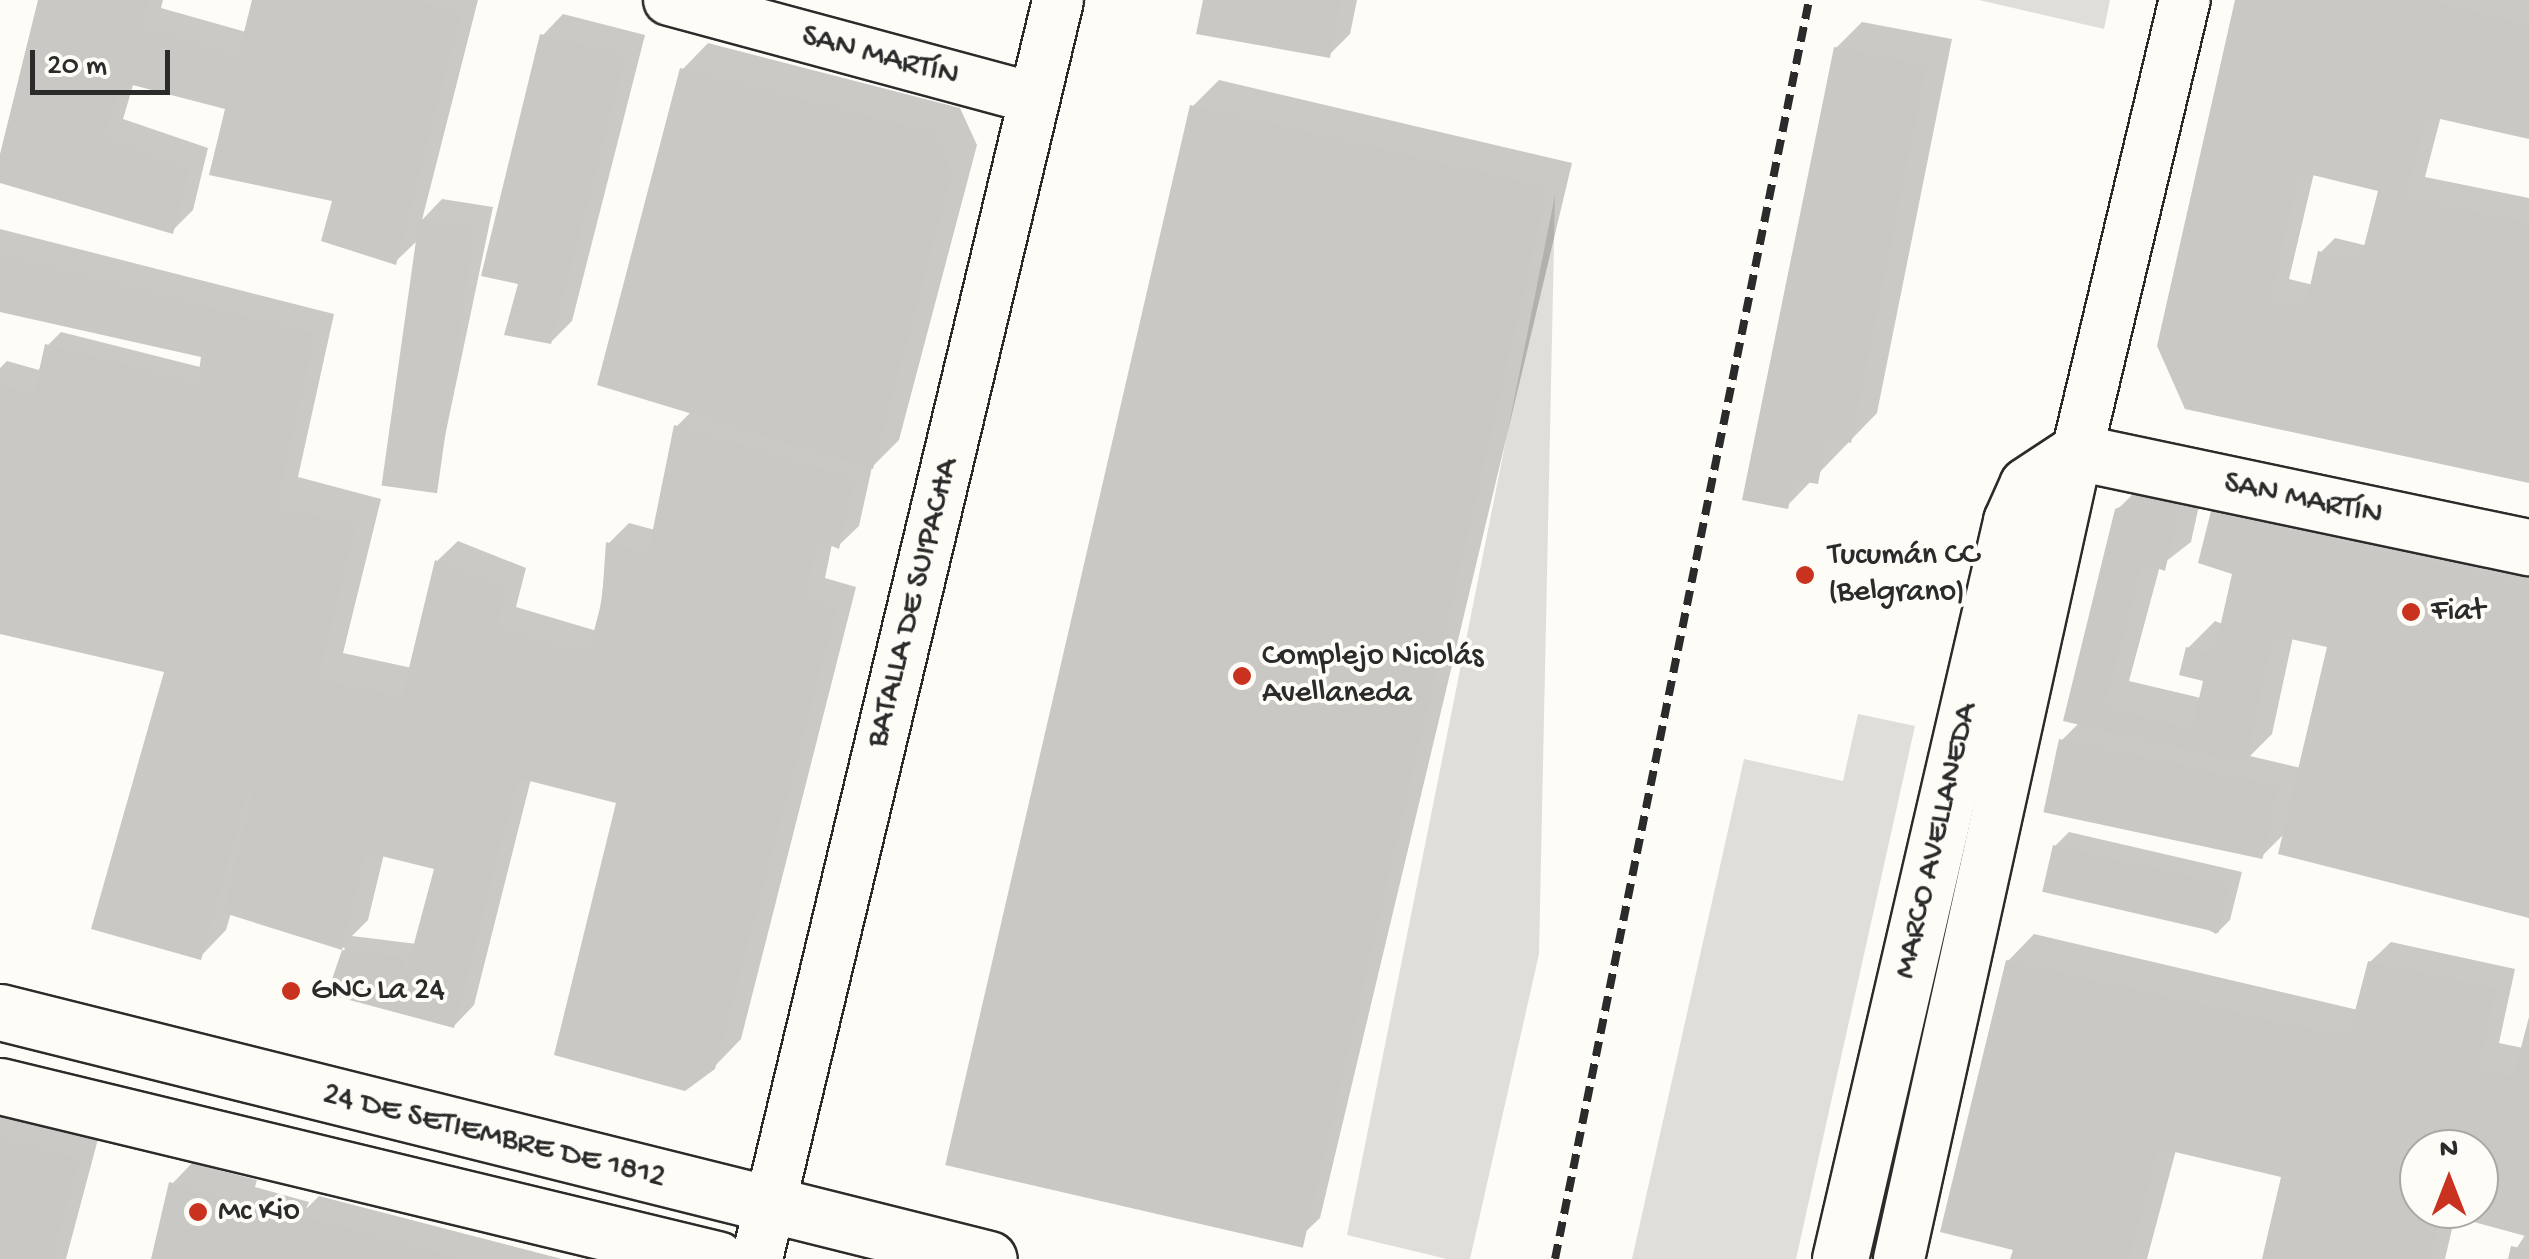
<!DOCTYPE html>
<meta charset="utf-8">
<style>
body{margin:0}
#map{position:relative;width:2529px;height:1259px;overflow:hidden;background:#fdfcf7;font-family:"Gochi Hand",sans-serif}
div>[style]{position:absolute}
.green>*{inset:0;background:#dfdeda}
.shadow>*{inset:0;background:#0003}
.building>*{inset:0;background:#c9c8c4;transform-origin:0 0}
.roads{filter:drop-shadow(2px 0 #2b2b2b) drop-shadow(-2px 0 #2b2b2b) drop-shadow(0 2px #2b2b2b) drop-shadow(0 -2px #2b2b2b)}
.minor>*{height:50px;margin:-25px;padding:0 25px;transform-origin:25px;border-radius:25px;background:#fdfcf7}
.major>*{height:55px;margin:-27.5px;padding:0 27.5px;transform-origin:27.5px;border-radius:27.5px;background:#fdfcf7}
.rail>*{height:8px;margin-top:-4px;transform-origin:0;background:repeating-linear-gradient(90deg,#2b2b2b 0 15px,transparent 0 23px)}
.dots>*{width:28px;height:28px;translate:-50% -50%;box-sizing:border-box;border:5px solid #fdfcf7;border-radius:50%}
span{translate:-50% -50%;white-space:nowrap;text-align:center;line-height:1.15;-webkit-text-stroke:8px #fdfcf7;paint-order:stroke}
.street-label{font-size:32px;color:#2b2b2b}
.poi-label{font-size:32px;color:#2b2b2b}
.left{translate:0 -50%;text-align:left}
.north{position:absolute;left:2399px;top:1129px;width:100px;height:100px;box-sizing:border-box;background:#fdfcf7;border:2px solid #a9a8a5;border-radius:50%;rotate:0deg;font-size:28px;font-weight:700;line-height:40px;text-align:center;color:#2b2b2b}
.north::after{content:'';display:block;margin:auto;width:35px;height:45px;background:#c8321e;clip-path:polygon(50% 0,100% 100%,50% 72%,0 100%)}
.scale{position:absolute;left:30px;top:50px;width:140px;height:45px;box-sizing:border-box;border:5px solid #2b2b2b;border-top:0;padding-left:12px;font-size:30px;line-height:35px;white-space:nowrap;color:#2b2b2b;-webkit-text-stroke:8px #fdfcf7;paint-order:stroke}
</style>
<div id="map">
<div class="green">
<i style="clip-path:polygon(1979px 0,2110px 0,2104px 29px)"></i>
<i style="clip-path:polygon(1555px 195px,1539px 954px,1470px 1259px,1447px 1259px,1347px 1235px)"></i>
<i style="clip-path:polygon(1858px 714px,1915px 726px,1796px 1259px,1632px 1259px,1744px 759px,1843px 781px)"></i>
</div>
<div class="shadow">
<i style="clip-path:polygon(41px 0,163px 0,161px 8px,246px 32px,254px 0,478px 0,422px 220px,442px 199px,493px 207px,439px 465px,418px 486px,417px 241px,395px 262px,336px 199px,228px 108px,134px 82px,123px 119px,208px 148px,193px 210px,172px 231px,0 181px)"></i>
<i style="clip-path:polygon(1205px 0,1357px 0,1350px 34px,1329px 55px)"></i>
<i style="clip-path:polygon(evenodd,2238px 0,2529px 0,2529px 137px,2441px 116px,2425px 177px,2529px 198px,2529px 480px,2186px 407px,2238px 0,2314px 173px,2381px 189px,2368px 246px,2335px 238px,2321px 252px,2313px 285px,2289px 279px,2314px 173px)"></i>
<i style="clip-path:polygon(563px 14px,645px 35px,572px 321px,551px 342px,521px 282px,543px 35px)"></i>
<i style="clip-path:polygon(1862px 22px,1952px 39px,1877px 413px,1787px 506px,1836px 48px)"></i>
<i style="clip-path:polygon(evenodd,708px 43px,960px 108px,977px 145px,899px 440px,872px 467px,859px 526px,838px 546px,832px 544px,825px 578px,856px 587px,741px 1039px,714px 1067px,621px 801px,531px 779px,474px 1005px,454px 1026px,330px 992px,345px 948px,231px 913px,226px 930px,200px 957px,167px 670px,0 631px,0 368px,7px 361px,39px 370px,47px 346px,61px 332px,200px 367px,204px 355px,0 310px,0 229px,334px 314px,298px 477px,381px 499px,343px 653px,412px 668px,437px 561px,458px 541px,526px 568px,516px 607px,597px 631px,609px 543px,629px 523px,655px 530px,677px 426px,692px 411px,682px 70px,708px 43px,384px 854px,437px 867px,417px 944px,352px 936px,368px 920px,384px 854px)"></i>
<i style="clip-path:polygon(1219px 80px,1572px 163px,1320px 1218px,1293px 1244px,1192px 107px)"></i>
<i style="clip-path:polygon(evenodd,2205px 478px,2191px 542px,2160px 566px,2129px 681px,2201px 698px,2206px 679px,2188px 648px,2215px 621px,2223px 624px,2235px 572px,2213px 513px,2240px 486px,2529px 554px,2529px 916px,2286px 832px,2262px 856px,2061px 741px,2080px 722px,2117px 510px,2144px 483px,2205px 478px,2293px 637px,2332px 638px,2301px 768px,2250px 756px,2272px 734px,2293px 637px)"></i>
<i style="clip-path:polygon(2069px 832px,2242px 872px,2230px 920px,2216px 934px,2055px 846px)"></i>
<i style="clip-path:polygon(evenodd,2034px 934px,2358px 1010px,2370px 962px,2391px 942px,2515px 969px,2499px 1043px,2523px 1048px,2529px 1021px,2529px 1259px,2510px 1259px,2525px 1235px,2455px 1216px,2445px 1259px,2265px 1259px,2284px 1175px,2176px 1150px,2147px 1259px,2013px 1259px,2008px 961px,2034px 934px,2419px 1149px,2479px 1149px,2479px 1209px,2419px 1209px,2419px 1149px)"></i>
<i style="clip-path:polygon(0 1113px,98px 1139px,66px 1259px,0 1259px)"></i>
<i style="clip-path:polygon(192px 1163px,257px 1180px,255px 1187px,309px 1202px,306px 1209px,319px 1196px,562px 1259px,153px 1259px,172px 1184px)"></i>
</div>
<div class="building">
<i style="clip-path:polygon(38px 0,148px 0,142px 28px,238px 56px,252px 0,410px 0,461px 13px,396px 265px,321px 241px,332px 201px,209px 175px,225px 109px,121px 82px,104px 139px,189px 169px,173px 234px,0 183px,0 154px)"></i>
<i style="clip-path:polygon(1203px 0,1341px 0,1330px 58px,1196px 34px)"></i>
<i style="clip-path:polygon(evenodd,2235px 0,2427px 0,2529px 26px,2529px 139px,2427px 116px,2406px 197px,2529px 223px,2529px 483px,2185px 409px,2157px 346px,2235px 0,2300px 172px,2378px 191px,2360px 262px,2318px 251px,2305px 308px,2270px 300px,2300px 172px)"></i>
<i style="clip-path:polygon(540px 34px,626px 55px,551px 344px,504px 335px,518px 284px,481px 276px)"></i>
<i style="clip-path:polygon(1834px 47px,1927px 65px,1851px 443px,1827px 438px,1818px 484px,1794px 480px,1788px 509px,1742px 500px)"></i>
<i style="clip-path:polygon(680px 68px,934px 133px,952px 173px,873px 469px,597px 385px)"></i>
<i style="left:1190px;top:105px;width:367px;height:1088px;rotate:13deg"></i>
<i style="left:419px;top:219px;width:56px;height:269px;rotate:8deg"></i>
<i style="clip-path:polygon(0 254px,315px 334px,276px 508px,356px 525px,318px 679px,402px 697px,435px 560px,506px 589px,497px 628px,588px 654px,602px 600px,606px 542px,648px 554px,674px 425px,855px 479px,839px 549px,818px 540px,805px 599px,837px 608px,715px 1069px,685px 1091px,554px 1055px,616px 803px,518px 778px,454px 1028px,327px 994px,342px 950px,405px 958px,397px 1007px,434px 869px,365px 852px,342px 950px,224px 913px,277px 687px,201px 960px,91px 929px,164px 672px,0 634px,0 385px,34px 394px,45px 344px,197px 384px,201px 357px,0 312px)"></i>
<i style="clip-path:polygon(2145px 496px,2180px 504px,2165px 571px,2143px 563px,2104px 707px,2192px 729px,2203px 681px,2179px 675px,2186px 647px,2214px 654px,2232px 574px,2198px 563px,2211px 511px,2529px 586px,2529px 918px,2278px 854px,2327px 647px,2273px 635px,2246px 763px,2063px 721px,2115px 509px)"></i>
<i style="left:2059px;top:739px;width:224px;height:75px;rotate:12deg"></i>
<i style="left:2053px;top:845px;width:181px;height:48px;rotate:13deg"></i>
<i style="clip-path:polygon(evenodd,2006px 960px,2348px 1038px,2368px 961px,2496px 989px,2478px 1069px,2513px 1078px,2529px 1017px,2529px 1237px,2441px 1213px,2430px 1259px,2262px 1259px,2281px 1177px,2158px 1148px,2129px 1259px,2010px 1259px,2013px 1250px,1940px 1232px,2006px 960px,2419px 1149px,2479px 1149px,2479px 1209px,2419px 1209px,2419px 1149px)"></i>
<i style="clip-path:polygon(0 1138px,79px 1159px,52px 1259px,0 1259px)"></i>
<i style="clip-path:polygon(169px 1182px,459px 1258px,459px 1259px,151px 1259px)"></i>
<i style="clip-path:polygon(2511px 1246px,2529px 1250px,2529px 1259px,2508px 1259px)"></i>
</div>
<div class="roads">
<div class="minor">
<i style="left:669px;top:0;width:377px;rotate:15.1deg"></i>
<i style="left:757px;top:1259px;width:1294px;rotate:-76.55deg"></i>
<i style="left:1899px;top:1259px;width:826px;rotate:-77.56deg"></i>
<i style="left:2077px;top:452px;width:465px;rotate:-76.6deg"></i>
</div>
<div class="major">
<i style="left:0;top:1012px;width:1019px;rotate:14.02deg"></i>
<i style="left:0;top:1086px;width:738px;rotate:13.57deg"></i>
<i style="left:1840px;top:1259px;width:758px;rotate:-76.95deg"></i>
<i style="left:2011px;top:521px;width:39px;rotate:-66deg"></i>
<i style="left:2027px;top:485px;width:60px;rotate:-33.4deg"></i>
<i style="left:2077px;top:452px;width:462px;rotate:11.9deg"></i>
</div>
</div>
<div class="rail">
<i style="left:1555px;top:1259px;width:1284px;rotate:-78.59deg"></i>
</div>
<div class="dots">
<i style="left:1805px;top:575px;background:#c8321e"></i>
<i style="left:2411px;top:612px;background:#c8321e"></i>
<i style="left:1242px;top:676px;background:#c8321e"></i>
<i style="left:291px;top:991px;background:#c8321e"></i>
<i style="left:198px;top:1212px;background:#c8321e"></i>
</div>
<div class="street-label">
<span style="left:880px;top:57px;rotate:15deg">SAN MARTÍN</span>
<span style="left:2303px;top:500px;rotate:12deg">SAN MARTÍN</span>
<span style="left:914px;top:603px;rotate:-76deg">BATALLA DE SUIPACHA</span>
<span style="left:1937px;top:841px;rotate:-77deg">MARCO AVELLANEDA</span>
<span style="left:494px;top:1137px;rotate:14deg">24 DE SETIEMBRE DE 1812</span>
</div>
<div class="poi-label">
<span class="left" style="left:1828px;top:575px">Tucumán CC<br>(Belgrano)</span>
<span class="left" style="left:2431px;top:612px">Fiat</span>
<span class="left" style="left:1262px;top:676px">Complejo Nicolás<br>Avellaneda</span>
<span class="left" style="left:311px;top:991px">GNC La 24</span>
<span class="left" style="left:218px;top:1212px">Mc Kio</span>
</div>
<div class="north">N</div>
<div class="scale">20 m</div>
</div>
